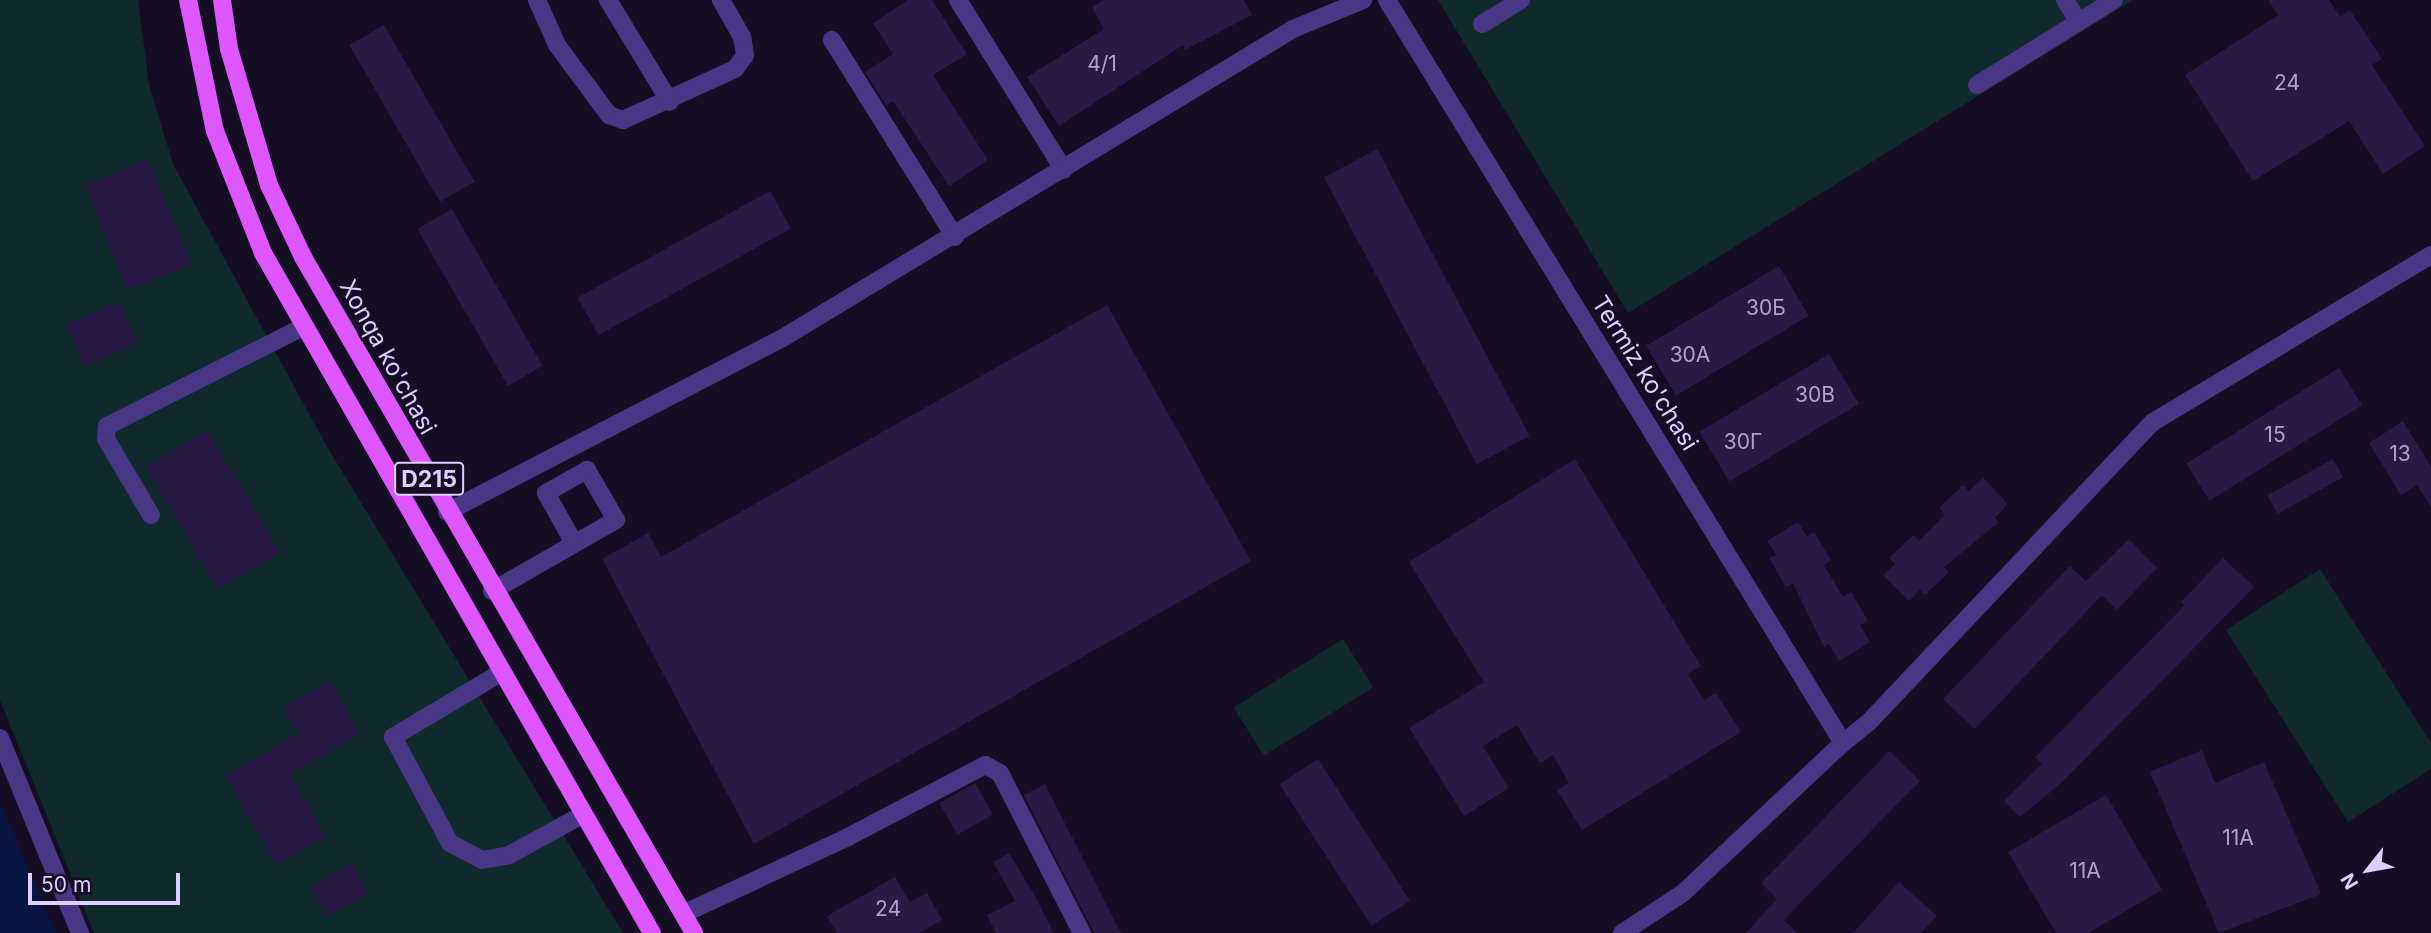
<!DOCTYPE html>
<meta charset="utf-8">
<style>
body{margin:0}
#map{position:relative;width:2431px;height:933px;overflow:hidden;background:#150d23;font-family:Inter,sans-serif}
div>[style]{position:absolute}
.green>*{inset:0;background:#10292d;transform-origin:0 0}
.water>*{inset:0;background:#081341}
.building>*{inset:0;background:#291945;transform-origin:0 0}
.minor>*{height:18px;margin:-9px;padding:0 9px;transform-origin:9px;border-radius:9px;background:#473784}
.major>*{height:18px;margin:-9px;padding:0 9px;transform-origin:9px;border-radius:9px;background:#de56ff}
span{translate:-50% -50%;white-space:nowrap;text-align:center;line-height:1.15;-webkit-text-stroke:5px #150d23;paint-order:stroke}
.number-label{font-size:21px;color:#b0a2d0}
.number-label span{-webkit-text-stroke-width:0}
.shield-label span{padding:2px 5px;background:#150d23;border:2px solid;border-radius:5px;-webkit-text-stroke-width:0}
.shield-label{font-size:23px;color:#ddcfff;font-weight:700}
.street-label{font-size:24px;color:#ddcfff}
.north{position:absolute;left:2333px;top:835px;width:70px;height:70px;-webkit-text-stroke:5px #150d23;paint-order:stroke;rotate:239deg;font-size:19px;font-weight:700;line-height:28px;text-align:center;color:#ddcfff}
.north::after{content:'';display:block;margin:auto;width:24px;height:32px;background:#ddcfff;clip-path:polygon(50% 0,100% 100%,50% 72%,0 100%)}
.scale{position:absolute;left:28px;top:873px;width:152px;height:32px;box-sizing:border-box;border:4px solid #ddcfff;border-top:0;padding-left:9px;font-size:21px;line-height:24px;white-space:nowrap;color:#ddcfff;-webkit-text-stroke:5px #150d23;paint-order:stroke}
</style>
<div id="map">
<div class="green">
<i style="clip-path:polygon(0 0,138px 0,149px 85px,173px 164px,326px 445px,623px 933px,94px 933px,0 700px)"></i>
<i style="clip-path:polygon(1438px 0,2133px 0,1628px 313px)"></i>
<i style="clip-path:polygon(2320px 569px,2431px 743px,2431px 769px,2348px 822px,2226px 630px)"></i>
<i style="left:1343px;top:639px;width:57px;height:129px;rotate:58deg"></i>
</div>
<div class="water">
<i style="clip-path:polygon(0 802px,56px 933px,0 933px)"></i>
</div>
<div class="building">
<i style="clip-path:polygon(908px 0,932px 0,967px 54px,933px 75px,988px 160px,949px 186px,893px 101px,886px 105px,865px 72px,893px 54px,873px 23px)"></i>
<i style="clip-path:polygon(1104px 0,1244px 0,1252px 15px,1185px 50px,1183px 45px,1059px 126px,1027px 77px,1104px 29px,1092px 7px)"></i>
<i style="clip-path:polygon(2268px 0,2329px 0,2340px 17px,2350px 10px,2382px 59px,2372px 65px,2425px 146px,2383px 174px,2349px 121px,2253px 181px,2185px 75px,2278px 15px)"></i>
<i style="left:384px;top:25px;width:181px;height:40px;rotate:60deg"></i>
<i style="left:1377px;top:149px;width:325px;height:60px;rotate:62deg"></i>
<i style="left:149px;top:159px;width:113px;height:69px;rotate:68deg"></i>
<i style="left:770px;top:191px;width:43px;height:220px;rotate:61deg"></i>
<i style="left:452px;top:209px;width:181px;height:40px;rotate:60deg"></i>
<i style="left:1779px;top:266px;width:58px;height:155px;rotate:59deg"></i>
<i style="left:119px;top:302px;width:45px;height:57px;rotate:66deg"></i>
<i style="clip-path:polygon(1107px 305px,1251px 561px,754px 844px,602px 559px,648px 533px,661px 557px)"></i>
<i style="left:1829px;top:354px;width:58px;height:151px;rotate:59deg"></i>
<i style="left:2339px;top:368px;width:44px;height:180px;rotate:58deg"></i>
<i style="clip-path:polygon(2403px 421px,2431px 466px,2431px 507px,2417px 485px,2401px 495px,2369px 443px)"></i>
<i style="left:207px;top:430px;width:142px;height:72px;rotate:59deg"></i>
<i style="clip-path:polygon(1575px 459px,1701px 666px,1688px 674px,1704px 700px,1716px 693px,1741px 732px,1582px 830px,1557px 790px,1569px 783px,1553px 755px,1540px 763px,1517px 725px,1483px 746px,1509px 788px,1464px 816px,1409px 728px,1484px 682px,1409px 562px)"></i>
<i style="left:2333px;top:459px;width:21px;height:75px;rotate:61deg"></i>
<i style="clip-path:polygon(1983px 478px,2008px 504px,1995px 518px,1999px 522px,1944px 567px,1949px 572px,1925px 595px,1920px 590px,1909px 601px,1883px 575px,1895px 564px,1889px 558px,1913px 535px,1919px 541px,1945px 515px,1939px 508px,1963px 485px,1969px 491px)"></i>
<i style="clip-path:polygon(1798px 522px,1807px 536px,1814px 532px,1831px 560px,1824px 565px,1843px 597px,1851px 592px,1868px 621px,1860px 625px,1870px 642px,1839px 661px,1829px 644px,1824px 647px,1793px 583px,1786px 587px,1769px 558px,1776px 555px,1767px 541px)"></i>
<i style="clip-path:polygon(2129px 539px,2157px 568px,2117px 610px,2102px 595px,1975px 729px,1943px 699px,2070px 566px,2086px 581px)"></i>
<i style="clip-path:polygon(2223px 558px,2254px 587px,2061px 783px,2020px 817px,2004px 801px,2042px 764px,2035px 757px,2185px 605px,2181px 602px)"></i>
<i style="clip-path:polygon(330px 681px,360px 734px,290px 774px,326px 836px,277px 865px,226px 776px,299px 733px,284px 707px)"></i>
<i style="clip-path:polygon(2202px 750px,2215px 783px,2264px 762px,2321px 894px,2219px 933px,2150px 772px)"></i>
<i style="clip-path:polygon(1889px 751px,1920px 781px,1784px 920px,1797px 933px,1746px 933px,1777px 899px,1761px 883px)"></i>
<i style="left:1318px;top:759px;width:169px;height:46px;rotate:57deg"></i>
<i style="left:975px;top:783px;width:36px;height:41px;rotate:60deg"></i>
<i style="left:1045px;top:784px;width:167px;height:24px;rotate:63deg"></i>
<i style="clip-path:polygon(2106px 795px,2162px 890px,2088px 933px,2056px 933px,2008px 852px)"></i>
<i style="clip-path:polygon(1009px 853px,1033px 893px,1054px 933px,996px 933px,987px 915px,1015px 901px,993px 862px)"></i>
<i style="left:352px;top:863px;width:34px;height:48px;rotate:60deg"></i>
<i style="clip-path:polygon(895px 877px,910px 902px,927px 893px,942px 920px,919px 933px,837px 933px,827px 916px)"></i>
<i style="clip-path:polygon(1899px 882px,1937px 916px,1921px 933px,1853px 933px)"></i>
</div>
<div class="minor">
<i style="left:537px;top:0;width:49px;rotate:66deg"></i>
<i style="left:557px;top:45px;width:87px;rotate:53.4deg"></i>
<i style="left:609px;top:115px;width:15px;rotate:20deg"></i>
<i style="left:623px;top:120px;width:123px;rotate:-24.5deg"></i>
<i style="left:735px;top:69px;width:17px;rotate:-54deg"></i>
<i style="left:745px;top:55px;width:18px;rotate:-99deg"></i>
<i style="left:742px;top:37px;width:43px;rotate:-119.6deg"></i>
<i style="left:608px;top:0;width:119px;rotate:58.7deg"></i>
<i style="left:958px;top:0;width:200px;rotate:58.1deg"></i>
<i style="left:1387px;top:0;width:872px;rotate:58.46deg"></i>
<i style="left:1843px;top:743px;width:33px;rotate:-39deg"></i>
<i style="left:1869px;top:722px;width:413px;rotate:-46.6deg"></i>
<i style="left:2153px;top:422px;width:324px;rotate:-31deg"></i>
<i style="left:2065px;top:0;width:26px;rotate:58deg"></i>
<i style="left:1482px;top:24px;width:46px;rotate:-31.6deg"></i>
<i style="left:832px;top:40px;width:232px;rotate:58deg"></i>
<i style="left:1977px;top:85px;width:161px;rotate:-31.8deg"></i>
<i style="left:447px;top:512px;width:376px;rotate:-27.4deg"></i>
<i style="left:781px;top:339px;width:599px;rotate:-31.19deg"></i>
<i style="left:1293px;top:29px;width:76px;rotate:-22.5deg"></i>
<i style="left:151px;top:515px;width:88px;rotate:-120.6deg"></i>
<i style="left:106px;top:439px;width:13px;rotate:-86deg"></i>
<i style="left:107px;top:426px;width:220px;rotate:-26.8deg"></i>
<i style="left:492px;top:591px;width:143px;rotate:-29.8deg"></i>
<i style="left:616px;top:520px;width:58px;rotate:-120.1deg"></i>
<i style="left:587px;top:470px;width:47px;rotate:150.7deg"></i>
<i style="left:546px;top:493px;width:57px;rotate:60.8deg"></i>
<i style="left:502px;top:672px;width:127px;rotate:149.2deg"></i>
<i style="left:393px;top:737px;width:120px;rotate:61.7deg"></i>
<i style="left:450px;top:843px;width:36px;rotate:28deg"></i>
<i style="left:482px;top:860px;width:27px;rotate:-10deg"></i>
<i style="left:509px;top:855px;width:85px;rotate:-28.7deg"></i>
<i style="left:0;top:738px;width:211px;rotate:67.7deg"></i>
<i style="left:683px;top:914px;width:182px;rotate:-25deg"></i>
<i style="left:848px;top:837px;width:155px;rotate:-27.7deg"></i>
<i style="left:985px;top:765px;width:17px;rotate:28deg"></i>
<i style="left:1000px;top:773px;width:180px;rotate:62.9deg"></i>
<i style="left:1622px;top:933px;width:73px;rotate:-33.3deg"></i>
<i style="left:1683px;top:893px;width:219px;rotate:-43.2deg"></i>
</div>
<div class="major">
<i style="left:188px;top:0;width:134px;rotate:78.4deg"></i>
<i style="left:215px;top:131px;width:131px;rotate:68.5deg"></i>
<i style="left:263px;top:253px;width:783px;rotate:60.23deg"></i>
<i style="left:222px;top:0;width:49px;rotate:81.9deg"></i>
<i style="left:229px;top:49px;width:142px;rotate:73.6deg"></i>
<i style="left:269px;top:185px;width:80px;rotate:64.7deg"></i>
<i style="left:303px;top:257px;width:781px;rotate:59.95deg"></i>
</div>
<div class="number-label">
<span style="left:1102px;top:64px">4/1</span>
<span style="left:2287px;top:83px">24</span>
<span style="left:1766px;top:308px">30Б</span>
<span style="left:1690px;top:355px">30А</span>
<span style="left:1815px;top:395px">30В</span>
<span style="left:2275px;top:435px">15</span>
<span style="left:1743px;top:442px">30Г</span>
<span style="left:2400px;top:454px">13</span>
<span style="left:2238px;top:838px">11А</span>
<span style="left:2085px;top:871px">11А</span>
<span style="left:888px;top:909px">24</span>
</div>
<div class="shield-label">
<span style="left:429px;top:479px">D215</span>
</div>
<div class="street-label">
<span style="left:388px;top:357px;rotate:61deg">Xonqa ko'chasi</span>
<span style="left:1645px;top:373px;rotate:58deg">Termiz ko'chasi</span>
</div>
<div class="north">N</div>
<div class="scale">50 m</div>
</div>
